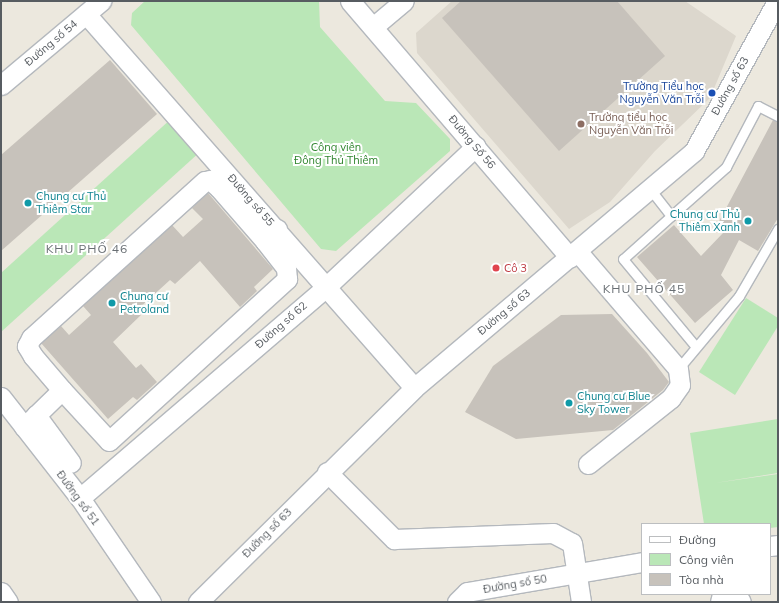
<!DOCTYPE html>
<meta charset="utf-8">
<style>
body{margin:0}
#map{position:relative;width:779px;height:603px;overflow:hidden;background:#ece8de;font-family:Mulish,sans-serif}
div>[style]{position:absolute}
.education>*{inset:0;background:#dcd7cd}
.green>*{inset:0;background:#bae7b7}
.building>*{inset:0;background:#c7c2bb}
.roads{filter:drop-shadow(1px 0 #b4b8bd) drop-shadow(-1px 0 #b4b8bd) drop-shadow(0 1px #b4b8bd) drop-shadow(0 -1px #b4b8bd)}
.service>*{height:9px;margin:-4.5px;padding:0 4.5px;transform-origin:4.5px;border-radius:4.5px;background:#fff}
.minor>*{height:19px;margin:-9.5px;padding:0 9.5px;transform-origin:9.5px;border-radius:9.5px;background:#fff}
.dots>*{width:11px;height:11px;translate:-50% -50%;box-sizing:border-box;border:2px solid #fff;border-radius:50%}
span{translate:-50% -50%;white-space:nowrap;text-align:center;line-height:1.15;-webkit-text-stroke:4px #fff;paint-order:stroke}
.street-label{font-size:11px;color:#575c61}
.transit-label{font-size:11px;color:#164399}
.right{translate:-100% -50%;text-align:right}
.education-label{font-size:11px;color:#785e54}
.left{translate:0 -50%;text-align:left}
.park-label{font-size:11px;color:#2e842d}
.culture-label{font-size:11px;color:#0d838f}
.health-label{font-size:11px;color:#be3a42}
.neighbourhood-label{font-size:12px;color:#686e73;letter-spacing:1px}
.frame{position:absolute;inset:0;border:2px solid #575c61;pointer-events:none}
.legend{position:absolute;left:641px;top:523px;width:130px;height:72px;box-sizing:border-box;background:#fff;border:1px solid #bcbec0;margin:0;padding:5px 7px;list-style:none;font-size:12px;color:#575c61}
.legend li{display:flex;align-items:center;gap:8px;height:20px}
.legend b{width:20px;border:1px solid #bcbec0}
</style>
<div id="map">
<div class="education">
<i style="clip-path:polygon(452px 1px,685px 1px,736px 36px,710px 98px,655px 151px,610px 202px,569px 229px,417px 53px,416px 33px)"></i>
</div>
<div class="green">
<i style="clip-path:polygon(145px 1px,319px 1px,320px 27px,385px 101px,416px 103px,450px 139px,450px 151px,336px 251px,321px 249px,131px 25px,132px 13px)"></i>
<i style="clip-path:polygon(172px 118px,201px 151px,1px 332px,1px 273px)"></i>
<i style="clip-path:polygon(746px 298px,778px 318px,778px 326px,735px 395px,699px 372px)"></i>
<i style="clip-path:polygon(778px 419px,778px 473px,715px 483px,778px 474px,778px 527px,770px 528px,770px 524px,704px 524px,690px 433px)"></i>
</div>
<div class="building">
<i style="clip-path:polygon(461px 1px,617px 1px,665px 56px,559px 151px,442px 18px)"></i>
<i style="clip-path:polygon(110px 60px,157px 114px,1px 251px,1px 155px)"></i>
<i style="clip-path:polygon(773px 120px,778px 122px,778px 218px,758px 251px,739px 240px,721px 275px,733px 290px,695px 323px,637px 257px,674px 225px,701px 256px,723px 233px,715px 229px)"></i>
<i style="clip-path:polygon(208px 193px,273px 269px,254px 287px,257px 291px,240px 307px,200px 261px,175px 284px,170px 280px,137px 310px,141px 315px,113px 342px,136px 368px,141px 364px,157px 382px,137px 400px,133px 397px,108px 419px,41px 343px,61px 326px,69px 335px,91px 315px,83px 306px,172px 225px,183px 237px,203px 219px,192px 208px)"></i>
<i style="clip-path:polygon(612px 314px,647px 353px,669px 382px,663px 390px,613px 430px,516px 439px,465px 412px,493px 366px,561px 315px)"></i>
</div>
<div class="roads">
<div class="service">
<i style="left:650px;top:189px;width:34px;rotate:52deg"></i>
<i style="left:671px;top:216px;width:74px;rotate:-41.7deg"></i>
<i style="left:726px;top:167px;width:69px;rotate:-62.3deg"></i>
<i style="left:758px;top:106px;width:22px;rotate:27deg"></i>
<i style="left:671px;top:216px;width:64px;rotate:138.1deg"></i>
<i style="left:623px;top:259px;width:114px;rotate:50.3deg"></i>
<i style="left:678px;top:369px;width:95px;rotate:-50.1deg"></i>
<i style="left:739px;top:296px;width:78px;rotate:-59.8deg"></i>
</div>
<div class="minor">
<i style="left:350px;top:1px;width:338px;rotate:49.4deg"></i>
<i style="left:86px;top:14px;width:497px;rotate:48.7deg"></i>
<i style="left:373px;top:27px;width:40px;rotate:-40deg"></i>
<i style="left:1px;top:85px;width:131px;rotate:-40deg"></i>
<i style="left:577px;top:251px;width:155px;rotate:49.4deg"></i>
<i style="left:678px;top:369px;width:16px;rotate:83deg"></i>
<i style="left:680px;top:385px;width:16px;rotate:125deg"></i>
<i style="left:671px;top:398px;width:106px;rotate:141.5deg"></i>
<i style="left:62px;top:390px;width:69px;rotate:47.3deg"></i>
<i style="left:109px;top:441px;width:241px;rotate:-42.3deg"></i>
<i style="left:287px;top:279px;width:11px;rotate:-95deg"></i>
<i style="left:286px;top:268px;width:34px;rotate:-128deg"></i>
<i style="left:1px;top:397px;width:128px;rotate:52deg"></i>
<i style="left:80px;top:498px;width:126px;rotate:55.7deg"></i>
<i style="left:36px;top:415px;width:59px;rotate:53.9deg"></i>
<i style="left:24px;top:427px;width:53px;rotate:-44.2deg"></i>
<i style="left:62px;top:390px;width:45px;rotate:-130.5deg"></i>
<i style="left:33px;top:356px;width:12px;rotate:-121deg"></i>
<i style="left:27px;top:346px;width:9px;rotate:-63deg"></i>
<i style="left:31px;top:338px;width:234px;rotate:-42.1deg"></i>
<i style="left:205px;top:181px;width:5px;rotate:-11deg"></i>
<i style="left:210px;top:180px;width:12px;rotate:42deg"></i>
<i style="left:219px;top:188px;width:70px;rotate:49deg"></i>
<i style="left:265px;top:241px;width:17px;rotate:-45deg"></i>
<i style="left:327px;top:472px;width:95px;rotate:45deg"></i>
<i style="left:394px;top:539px;width:159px;rotate:-2.2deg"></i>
<i style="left:553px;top:533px;width:21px;rotate:28deg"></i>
<i style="left:572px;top:543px;width:60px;rotate:81.3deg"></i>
<i style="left:80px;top:498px;width:326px;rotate:-40.6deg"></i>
<i style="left:327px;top:286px;width:204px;rotate:-43.2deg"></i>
<i style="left:770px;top:546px;width:8px;rotate:-7deg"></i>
<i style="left:1px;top:592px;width:12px;rotate:55deg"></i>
<i style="left:736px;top:594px;width:9px;rotate:58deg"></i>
<i style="left:198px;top:602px;width:304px;rotate:-44.7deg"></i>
<i style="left:414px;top:388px;width:367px;rotate:-40.2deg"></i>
<i style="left:694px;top:151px;width:171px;rotate:-61deg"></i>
<i style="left:457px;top:602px;width:14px;rotate:-45deg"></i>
<i style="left:467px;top:592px;width:178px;rotate:-9.7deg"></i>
<i style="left:720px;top:602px;width:8px;rotate:-76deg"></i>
</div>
</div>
<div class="dots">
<i style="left:712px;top:93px;background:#1a4fb4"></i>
<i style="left:581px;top:124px;background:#8d6e63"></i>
<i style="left:28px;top:203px;background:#0f9aa8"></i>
<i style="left:748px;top:221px;background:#0f9aa8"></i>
<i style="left:496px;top:268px;background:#e0444e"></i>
<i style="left:112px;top:303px;background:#0f9aa8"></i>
<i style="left:569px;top:403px;background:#0f9aa8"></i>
</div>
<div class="street-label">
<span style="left:51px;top:43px;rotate:-40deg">Đường số 54</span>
<span style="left:730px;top:86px;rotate:-61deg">Đường số 63</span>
<span style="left:472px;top:142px;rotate:50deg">Đường Số 56</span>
<span style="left:251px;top:200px;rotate:49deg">Đường số 55</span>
<span style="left:504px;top:312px;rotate:-40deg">Đường số 63</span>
<span style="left:281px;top:325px;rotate:-41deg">Đường số 62</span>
<span style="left:78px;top:498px;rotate:54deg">Đường số 51</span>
<span style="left:267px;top:533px;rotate:-45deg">Đường số 63</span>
<span style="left:515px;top:584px;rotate:-10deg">Đường số 50</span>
</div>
<div class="transit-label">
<span class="right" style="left:704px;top:93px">Trường Tiểu học<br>Nguyễn Văn Trỗi</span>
</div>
<div class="education-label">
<span class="left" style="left:589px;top:124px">Trường tiểu học<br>Nguyễn Văn Trỗi</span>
</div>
<div class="park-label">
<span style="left:336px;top:154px">Công viên<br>Đông Thủ Thiêm</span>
</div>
<div class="culture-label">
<span class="left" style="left:36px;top:203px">Chung cư Thủ<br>Thiêm Star</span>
<span class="right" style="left:740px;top:221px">Chung cư Thủ<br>Thiêm Xanh</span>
<span class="left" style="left:120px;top:303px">Chung cư<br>Petroland</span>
<span class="left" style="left:577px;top:403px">Chung cư Blue<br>Sky Tower</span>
</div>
<div class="health-label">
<span class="left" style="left:504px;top:268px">Cô 3</span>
</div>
<div class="neighbourhood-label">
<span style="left:87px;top:249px">KHU PHỐ 46</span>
<span style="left:644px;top:289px">KHU PHỐ 45</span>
</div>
<div class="frame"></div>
<ul class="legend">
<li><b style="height:5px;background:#fff"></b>Đường</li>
<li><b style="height:11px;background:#bae7b7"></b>Công viên</li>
<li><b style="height:11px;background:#c7c2bb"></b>Tòa nhà</li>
</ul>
</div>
